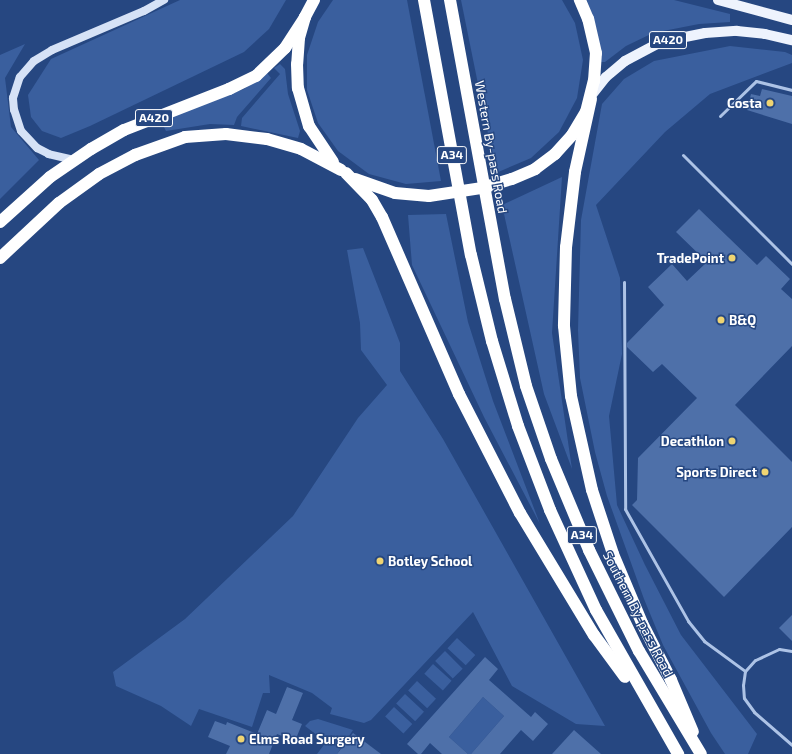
<!DOCTYPE html>
<style>
body{margin:0}
#map{position:relative;width:792px;height:754px;overflow:hidden;background:#264781;font-family:"Exo 2",sans-serif}
div>[style]{position:absolute}
.green>*{inset:0;background:#3a5f9e;transform-origin:0 0}
.building>*{inset:0;background:#4e70a9}
.lane>*{height:3px;margin:-1.5px;padding:0 1.5px;transform-origin:1.5px;border-radius:1.5px;background:#adc3e6}
.secondary>*{height:8px;margin:-4px;padding:0 4px;transform-origin:4px;border-radius:4px;background:#d6e2f6}
.primary>*{height:10px;margin:-5px;padding:0 5px;transform-origin:5px;border-radius:5px;background:#eef3fd}
.highway>*{height:12px;margin:-6px;padding:0 6px;transform-origin:6px;border-radius:6px;background:#fff}
.highway-bridge>*{height:12px;margin:-6px;padding:0 6px;transform-origin:6px;border-radius:6px;background:#fff}
.dots>*{width:11px;height:11px;translate:-50% -50%;box-sizing:border-box;border:2px solid #264781;border-radius:50%}
span{translate:-50% -50%;white-space:nowrap;text-align:center;line-height:1.15;-webkit-text-stroke:3px #264781;paint-order:stroke}
.shield-label span{padding:1px 3px;background:#264781;border:1px solid;border-radius:3px;-webkit-text-stroke-width:0}
.shield-label{font-size:12px;color:#fff;font-weight:700}
.poi-label{font-size:13px;color:#fff;font-weight:700}
.right{translate:-100% -50%;text-align:right}
.left{translate:0 -50%;text-align:left}
.street-label{font-size:13px;color:#fff}
</style>
<div id="map">
<div class="green">
<i style="clip-path:polygon(180px 0,286px 0,269px 29px,244px 52px,90px 126px,61px 138px,42px 131px,31px 117px,28px 95px,51px 59px)"></i>
<i style="clip-path:polygon(333px 0,407px 0,441px 181px,406px 184px,369px 174px,338px 151px,318px 123px,307px 90px,307px 55px,318px 22px)"></i>
<i style="clip-path:polygon(461px 0,562px 0,575px 23px,583px 60px,577px 98px,559px 132px,531px 158px,496px 173px)"></i>
<i style="clip-path:polygon(587px 0,674px 0,730px 14px,730px 22px,699px 24px,653px 33px,626px 46px,605px 62px,600px 62px,597px 30px)"></i>
<i style="clip-path:polygon(25px 44px,5px 78px,11px 127px,39px 160px,0 199px,0 55px)"></i>
<i style="clip-path:polygon(730px 46px,785px 52px,792px 55px,792px 63px,710px 94px,665px 132px,596px 205px,620px 278px,622px 354px,609px 416px,617px 505px,645px 565px,681px 635px,757px 734px,748px 754px,725px 754px,711px 733px,663px 645px,644px 599px,607px 496px,595px 452px,580px 378px,578px 330px,581px 220px,602px 104px,624px 79px,654px 61px)"></i>
<i style="clip-path:polygon(280px 64px,285px 69px,288px 94px,300px 131px,298px 138px,241px 126px,242px 118px,280px 74px,274px 68px)"></i>
<i style="clip-path:polygon(267px 73px,271px 78px,237px 117px,234px 125px,210px 124px,166px 131px,161px 121px,244px 89px)"></i>
<i style="clip-path:polygon(562px 177px,552px 333px,572px 469px,544px 394px,502px 205px)"></i>
<i style="clip-path:polygon(446px 214px,468px 322px,493px 401px,540px 524px,484px 417px,412px 265px,408px 215px)"></i>
<i style="clip-path:polygon(363px 248px,400px 343px,400px 371px,443px 439px,605px 726px,576px 724px,512px 686px,473px 612px,371px 720px,364px 723px,330px 714px,332px 708px,312px 693px,269px 675px,270px 693px,263px 693px,252px 727px,199px 709px,191px 726px,161px 706px,116px 686px,113px 672px,185px 619px,293px 516px,358px 418px,387px 385px,361px 350px,360px 323px,347px 250px)"></i>
<i style="left:457px;top:638px;width:25px;height:14px;rotate:43deg"></i>
<i style="left:445px;top:651px;width:25px;height:14px;rotate:45deg"></i>
<i style="left:433px;top:664px;width:25px;height:13px;rotate:42deg"></i>
<i style="left:417px;top:681px;width:26px;height:13px;rotate:43deg"></i>
<i style="left:405px;top:694px;width:26px;height:13px;rotate:43deg"></i>
<i style="clip-path:polygon(483px 697px,504px 716px,471px 754px,468px 754px,449px 737px)"></i>
<i style="left:394px;top:707px;width:25px;height:13px;rotate:43deg"></i>
<i style="clip-path:polygon(318px 719px,353px 730px,337px 754px,317px 754px,326px 742px,305px 726px,310px 721px)"></i>
</div>
<div class="building">
<i style="clip-path:polygon(762px 89px,792px 96px,792px 124px,747px 110px,751px 94px,760px 96px)"></i>
<i style="clip-path:polygon(699px 209px,757px 265px,766px 256px,790px 279px,781px 289px,792px 299px,792px 346px,735px 405px,792px 462px,792px 527px,724px 597px,632px 505px,637px 500px,638px 458px,697px 398px,662px 364px,653px 372px,627px 347px,627px 343px,664px 305px,648px 287px,672px 264px,687px 281px,707px 262px,676px 232px)"></i>
<i style="clip-path:polygon(792px 615px,792px 641px,779px 628px)"></i>
<i style="clip-path:polygon(485px 657px,498px 669px,489px 680px,531px 717px,535px 712px,548px 724px,533px 741px,521px 730px,500px 754px,471px 754px,504px 716px,483px 697px,449px 737px,468px 754px,442px 754px,430px 743px,421px 754px,418px 754px,407px 744px)"></i>
<i style="clip-path:polygon(287px 687px,303px 693px,292px 720px,302px 724px,295px 741px,277px 734px,269px 754px,226px 754px,230px 746px,208px 737px,215px 721px,226px 725px,227px 722px,257px 734px,267px 710px,276px 714px)"></i>
<i style="clip-path:polygon(574px 730px,601px 754px,552px 754px)"></i>
<i style="clip-path:polygon(353px 733px,381px 754px,337px 754px)"></i>
</div>
<div class="lane">
<i style="left:720px;top:116px;width:50px;rotate:-44.2deg"></i>
<i style="left:756px;top:81px;width:37px;rotate:14deg"></i>
<i style="left:683px;top:155px;width:154px;rotate:45deg"></i>
<i style="left:624px;top:282px;width:227px;rotate:89.7deg"></i>
<i style="left:625px;top:509px;width:129px;rotate:60.6deg"></i>
<i style="left:688px;top:621px;width:26px;rotate:51deg"></i>
<i style="left:704px;top:641px;width:51px;rotate:36.2deg"></i>
<i style="left:792px;top:651px;width:13px;rotate:-171deg"></i>
<i style="left:779px;top:649px;width:26px;rotate:155deg"></i>
<i style="left:755px;top:660px;width:15px;rotate:132deg"></i>
<i style="left:745px;top:671px;width:14px;rotate:98deg"></i>
<i style="left:743px;top:685px;width:13px;rotate:86deg"></i>
<i style="left:744px;top:698px;width:17px;rotate:54deg"></i>
<i style="left:754px;top:712px;width:50px;rotate:41deg"></i>
</div>
<div class="secondary">
<i style="left:74px;top:160px;width:26px;rotate:-167deg"></i>
<i style="left:49px;top:154px;width:13px;rotate:-153deg"></i>
<i style="left:37px;top:148px;width:23px;rotate:-133deg"></i>
<i style="left:21px;top:131px;width:22px;rotate:-108deg"></i>
<i style="left:14px;top:110px;width:12px;rotate:-95deg"></i>
<i style="left:13px;top:98px;width:22px;rotate:-72deg"></i>
<i style="left:20px;top:77px;width:21px;rotate:-49deg"></i>
<i style="left:34px;top:61px;width:21px;rotate:-31deg"></i>
<i style="left:52px;top:50px;width:100px;rotate:-23deg"></i>
<i style="left:144px;top:11px;width:23px;rotate:-29deg"></i>
</div>
<div class="primary">
<i style="left:718px;top:0;width:77px;rotate:15.1deg"></i>
<i style="left:591px;top:96px;width:24px;rotate:-52deg"></i>
<i style="left:606px;top:77px;width:25px;rotate:-40deg"></i>
<i style="left:625px;top:61px;width:40px;rotate:-28deg"></i>
<i style="left:660px;top:42px;width:46px;rotate:-11.3deg"></i>
<i style="left:705px;top:33px;width:32px;rotate:-4deg"></i>
<i style="left:737px;top:31px;width:28px;rotate:6deg"></i>
<i style="left:765px;top:34px;width:28px;rotate:13deg"></i>
</div>
<div class="highway">
<i style="left:314px;top:0;width:19px;rotate:118deg"></i>
<i style="left:305px;top:17px;width:22px;rotate:106deg"></i>
<i style="left:299px;top:38px;width:26px;rotate:94deg"></i>
<i style="left:297px;top:64px;width:24px;rotate:88deg"></i>
<i style="left:298px;top:88px;width:40px;rotate:74deg"></i>
<i style="left:309px;top:126px;width:43px;rotate:56.3deg"></i>
<i style="left:424px;top:0;width:259px;rotate:79.6deg"></i>
<i style="left:471px;top:255px;width:89px;rotate:76.3deg"></i>
<i style="left:492px;top:341px;width:89px;rotate:73deg"></i>
<i style="left:518px;top:426px;width:90px;rotate:69.1deg"></i>
<i style="left:550px;top:510px;width:110px;rotate:65.3deg"></i>
<i style="left:596px;top:610px;width:166px;rotate:60.3deg"></i>
<i style="left:450px;top:0;width:304px;rotate:79.6deg"></i>
<i style="left:505px;top:299px;width:89px;rotate:76.4deg"></i>
<i style="left:526px;top:386px;width:77px;rotate:71.1deg"></i>
<i style="left:551px;top:459px;width:99px;rotate:67.3deg"></i>
<i style="left:589px;top:550px;width:113px;rotate:63.7deg"></i>
<i style="left:639px;top:651px;width:120px;rotate:59deg"></i>
<i style="left:591px;top:99px;width:75px;rotate:102.4deg"></i>
<i style="left:575px;top:172px;width:76px;rotate:96.8deg"></i>
<i style="left:566px;top:247px;width:79px;rotate:91.5deg"></i>
<i style="left:564px;top:326px;width:70px;rotate:84.3deg"></i>
<i style="left:571px;top:396px;width:96px;rotate:77.4deg"></i>
<i style="left:592px;top:490px;width:67px;rotate:71.8deg"></i>
<i style="left:613px;top:554px;width:75px;rotate:67.2deg"></i>
<i style="left:642px;top:623px;width:64px;rotate:63deg"></i>
<i style="left:671px;top:680px;width:56px;rotate:67.1deg"></i>
<i style="left:346px;top:173px;width:37px;rotate:46deg"></i>
<i style="left:372px;top:200px;width:20px;rotate:60deg"></i>
<i style="left:382px;top:217px;width:193px;rotate:66.5deg"></i>
<i style="left:459px;top:394px;width:134px;rotate:62.9deg"></i>
<i style="left:520px;top:513px;width:143px;rotate:58.8deg"></i>
<i style="left:594px;top:635px;width:52px;rotate:53.6deg"></i>
<i style="left:355px;top:179px;width:42px;rotate:19.3deg"></i>
<i style="left:395px;top:193px;width:34px;rotate:5deg"></i>
<i style="left:512px;top:179px;width:25px;rotate:-23deg"></i>
<i style="left:535px;top:169px;width:25px;rotate:-37deg"></i>
<i style="left:555px;top:154px;width:25px;rotate:-48deg"></i>
<i style="left:572px;top:135px;width:27px;rotate:-59deg"></i>
<i style="left:586px;top:112px;width:32px;rotate:-76deg"></i>
<i style="left:594px;top:81px;width:28px;rotate:-86deg"></i>
<i style="left:596px;top:53px;width:35px;rotate:-103deg"></i>
<i style="left:588px;top:19px;width:21px;rotate:-113deg"></i>
<i style="left:0;top:222px;width:67px;rotate:-42deg"></i>
<i style="left:50px;top:177px;width:50px;rotate:-34.3deg"></i>
<i style="left:91px;top:149px;width:38px;rotate:-30deg"></i>
<i style="left:124px;top:130px;width:113px;rotate:-21.3deg"></i>
<i style="left:229px;top:89px;width:30px;rotate:-26deg"></i>
<i style="left:256px;top:76px;width:40px;rotate:-44deg"></i>
<i style="left:285px;top:48px;width:37px;rotate:-57deg"></i>
<i style="left:0;top:258px;width:81px;rotate:-43deg"></i>
<i style="left:59px;top:203px;width:49px;rotate:-35.9deg"></i>
<i style="left:99px;top:174px;width:41px;rotate:-27.8deg"></i>
<i style="left:135px;top:155px;width:53px;rotate:-19.8deg"></i>
<i style="left:185px;top:137px;width:41px;rotate:-4.2deg"></i>
<i style="left:226px;top:134px;width:41px;rotate:7deg"></i>
<i style="left:267px;top:139px;width:35px;rotate:16deg"></i>
<i style="left:301px;top:149px;width:45px;rotate:27.7deg"></i>
</div>
<div class="highway-bridge">
<i style="left:429px;top:196px;width:54px;rotate:-8.6deg"></i>
<i style="left:482px;top:188px;width:31px;rotate:-17deg"></i>
</div>
<div class="dots">
<i style="left:770px;top:103px;background:#efd472"></i>
<i style="left:732px;top:258px;background:#efd472"></i>
<i style="left:721px;top:320px;background:#efd472"></i>
<i style="left:732px;top:441px;background:#efd472"></i>
<i style="left:765px;top:472px;background:#efd472"></i>
<i style="left:380px;top:561px;background:#efd472"></i>
<i style="left:241px;top:739px;background:#efd472"></i>
</div>
<div class="shield-label">
<span style="left:668px;top:40px">A420</span>
<span style="left:154px;top:118px">A420</span>
<span style="left:452px;top:155px">A34</span>
<span style="left:582px;top:535px">A34</span>
</div>
<div class="poi-label">
<span class="right" style="left:762px;top:103px">Costa</span>
<span class="right" style="left:724px;top:258px">TradePoint</span>
<span class="left" style="left:729px;top:320px">B&amp;Q</span>
<span class="right" style="left:724px;top:441px">Decathlon</span>
<span class="right" style="left:757px;top:472px">Sports Direct</span>
<span class="left" style="left:388px;top:561px">Botley School</span>
<span class="left" style="left:249px;top:739px">Elms Road Surgery</span>
</div>
<div class="street-label">
<span style="left:491px;top:147px;rotate:80deg">Western By-pass Road</span>
<span style="left:638px;top:614px;rotate:63deg">Southern By-pass Road</span>
</div>
</div>
